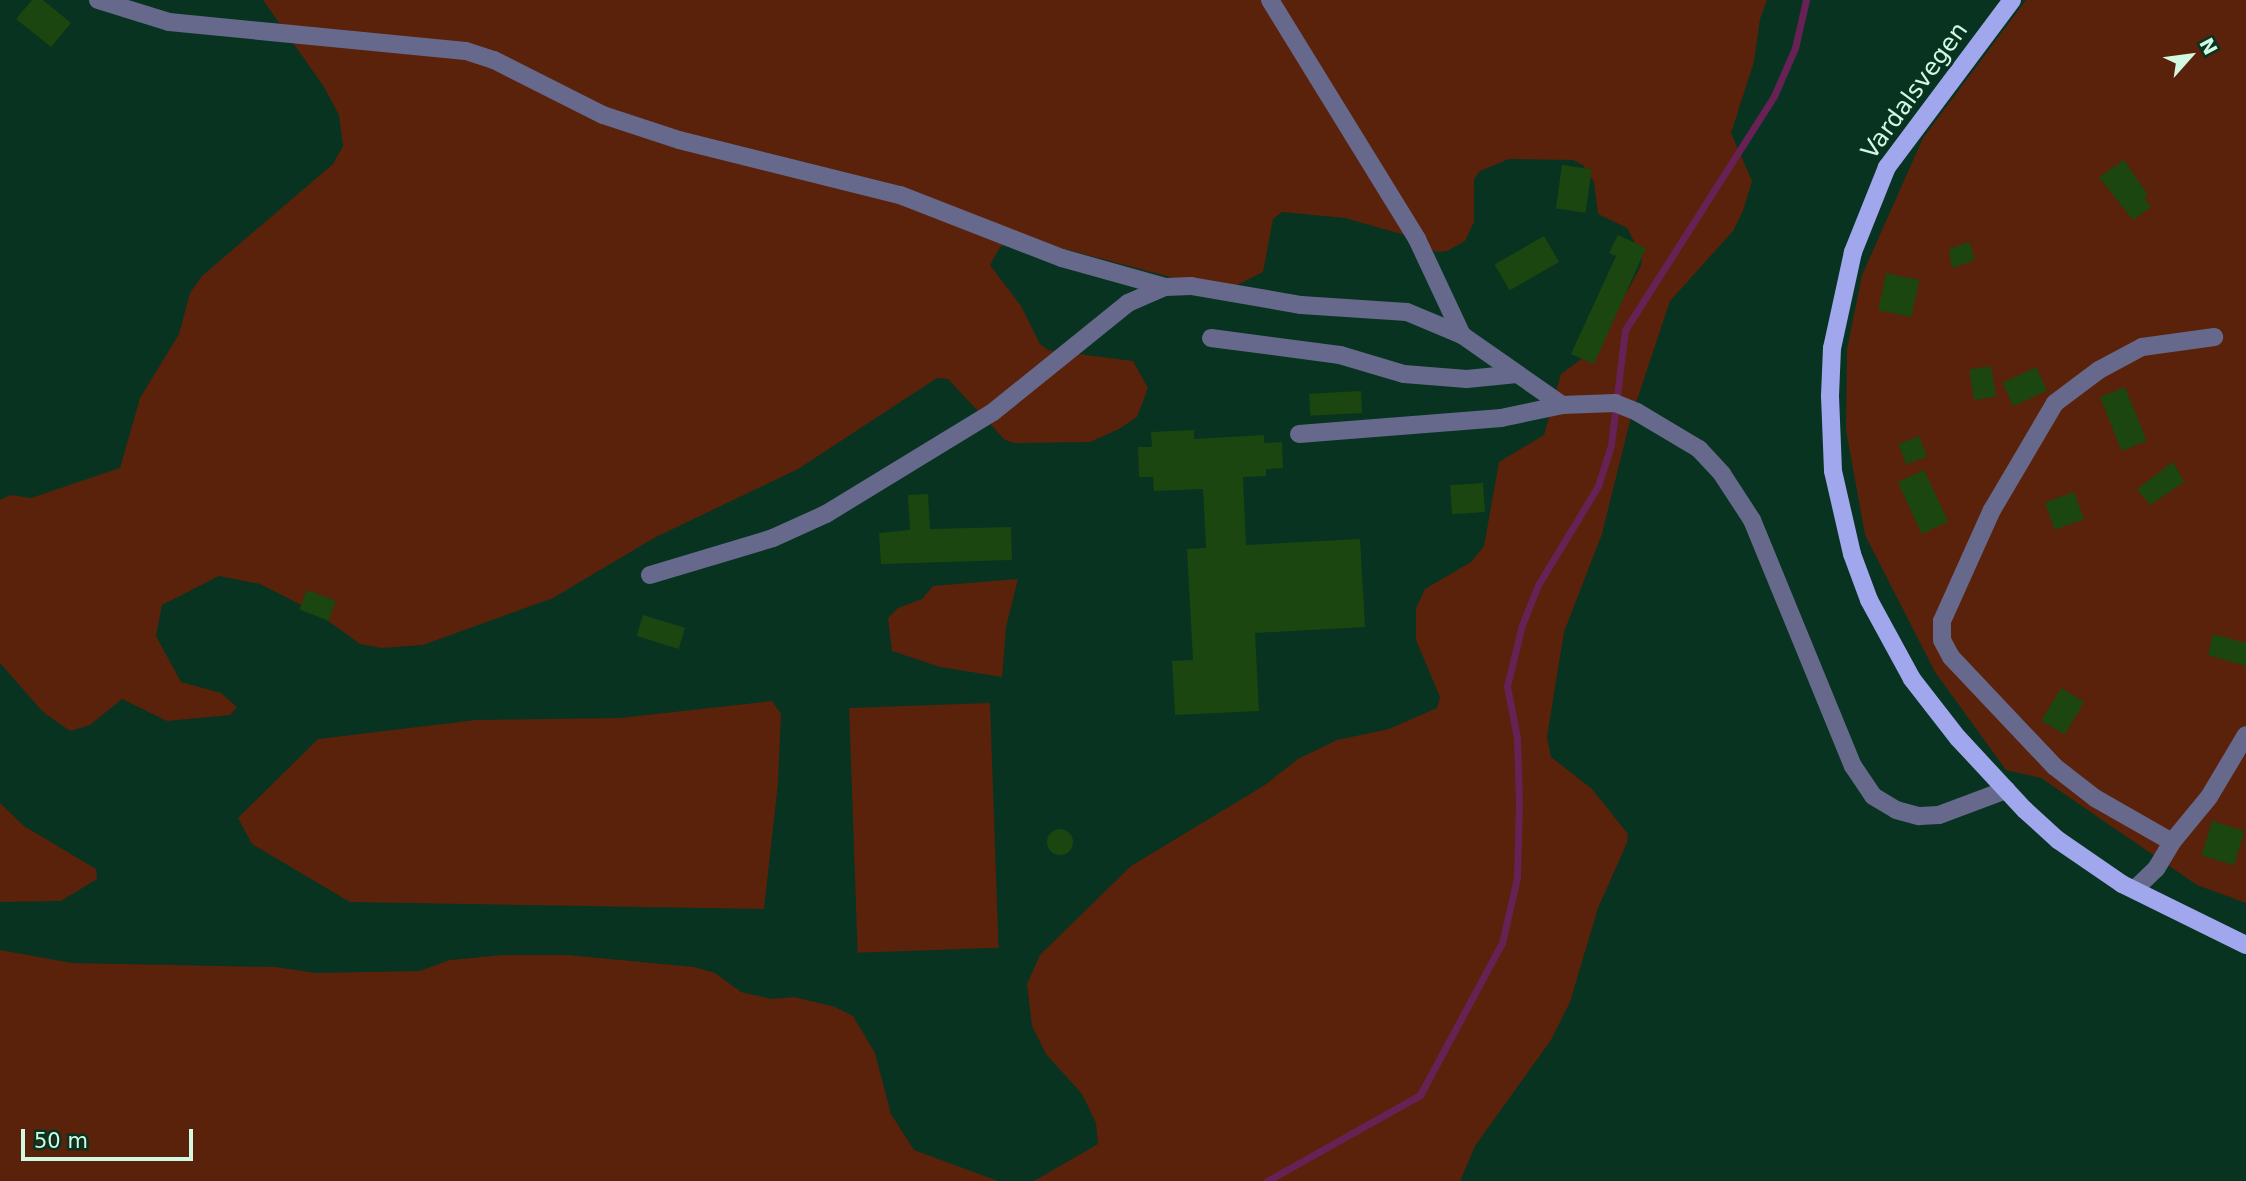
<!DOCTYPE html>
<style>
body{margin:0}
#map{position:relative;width:2246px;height:1181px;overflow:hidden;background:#073320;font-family:"DejaVu Sans",sans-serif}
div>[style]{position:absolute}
.green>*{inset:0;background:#5a210b;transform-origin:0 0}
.stream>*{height:7px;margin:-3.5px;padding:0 3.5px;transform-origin:3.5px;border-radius:3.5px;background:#672154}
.building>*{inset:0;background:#1c4610;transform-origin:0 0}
.round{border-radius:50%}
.minor>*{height:18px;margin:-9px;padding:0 9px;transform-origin:9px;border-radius:9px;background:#66698b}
.major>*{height:18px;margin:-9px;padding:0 9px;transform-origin:9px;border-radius:9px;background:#a1a7ed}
span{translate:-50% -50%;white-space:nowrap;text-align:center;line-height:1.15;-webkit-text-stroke:6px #073320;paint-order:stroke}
.street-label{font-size:24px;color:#d4f9e3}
.north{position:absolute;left:2155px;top:21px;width:70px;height:70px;-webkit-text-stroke:5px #073320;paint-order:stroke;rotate:62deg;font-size:19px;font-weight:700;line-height:28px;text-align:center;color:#d4f9e3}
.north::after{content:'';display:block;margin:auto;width:24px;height:32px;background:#d4f9e3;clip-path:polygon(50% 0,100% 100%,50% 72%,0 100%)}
.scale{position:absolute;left:21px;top:1129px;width:172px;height:32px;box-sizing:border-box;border:4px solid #d4f9e3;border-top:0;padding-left:9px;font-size:21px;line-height:24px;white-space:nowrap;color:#d4f9e3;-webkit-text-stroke:5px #073320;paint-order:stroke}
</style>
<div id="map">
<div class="green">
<i style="clip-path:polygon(263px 0,1767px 0,1760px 19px,1754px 62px,1731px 133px,1752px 181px,1743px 211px,1733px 231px,1670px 301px,1630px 421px,1602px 534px,1564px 632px,1547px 737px,1551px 757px,1592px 789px,1628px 834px,1627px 843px,1598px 908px,1570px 1002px,1551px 1040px,1475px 1146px,1460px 1181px,1034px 1181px,1098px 1144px,1096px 1123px,1082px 1094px,1046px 1054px,1032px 1026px,1027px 984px,1040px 955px,1131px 866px,1265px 785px,1298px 759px,1337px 740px,1389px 729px,1437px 708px,1440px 697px,1416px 640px,1416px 608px,1425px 589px,1471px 562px,1484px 546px,1499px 462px,1544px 435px,1561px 374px,1595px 349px,1641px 266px,1642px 256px,1627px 228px,1598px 214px,1594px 182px,1583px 165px,1573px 160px,1509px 159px,1480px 171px,1474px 179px,1474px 222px,1465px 241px,1447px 251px,1436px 252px,1408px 236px,1345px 218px,1282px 212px,1273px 219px,1263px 272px,1235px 286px,1193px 283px,1019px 237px,1000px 247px,990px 265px,1021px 306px,1040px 344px,1048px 350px,1133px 361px,1148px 388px,1137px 417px,1119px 429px,1090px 442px,1015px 443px,1005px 440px,948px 379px,937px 378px,798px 469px,654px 538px,553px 598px,423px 645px,381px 648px,360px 644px,317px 613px,260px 584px,219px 576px,162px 605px,156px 636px,181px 682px,221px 693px,237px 707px,230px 715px,167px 721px,122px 699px,90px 725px,70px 731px,43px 712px,0 663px,0 500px,10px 495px,31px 498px,120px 468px,140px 398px,179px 334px,190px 293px,202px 276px,333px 164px,343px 146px,339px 115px,324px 87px)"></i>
<i style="clip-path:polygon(2026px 0,2246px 0,2246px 903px,2197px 885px,2041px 778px,2006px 770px,1935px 672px,1865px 535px,1846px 430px,1847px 349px,1862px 275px,1923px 138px)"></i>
<i style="clip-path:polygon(1018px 579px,1006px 627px,1002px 677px,940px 667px,892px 651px,888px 618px,898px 608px,922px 599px,933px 586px)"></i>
<i style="clip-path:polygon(772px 701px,781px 714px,778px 783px,764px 909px,350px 902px,252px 844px,238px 818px,318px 739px,476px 720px,620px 718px)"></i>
<i style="left:990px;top:703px;width:245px;height:141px;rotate:88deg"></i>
<i style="clip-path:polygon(0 803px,24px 826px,96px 869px,97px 879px,61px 901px,0 902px)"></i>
<i style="clip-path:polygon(0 950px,72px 963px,275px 967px,316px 973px,420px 971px,450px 960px,504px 955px,567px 955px,694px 967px,715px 973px,741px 992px,772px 999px,794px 997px,835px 1007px,853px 1016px,875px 1053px,891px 1114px,914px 1150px,998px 1181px,0 1181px)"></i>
</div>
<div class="stream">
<i style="left:1267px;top:1181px;width:176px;rotate:-29.3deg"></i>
<i style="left:1420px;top:1095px;width:173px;rotate:-61.7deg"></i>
<i style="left:1502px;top:943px;width:67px;rotate:-77deg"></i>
<i style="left:1517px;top:878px;width:76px;rotate:-88.5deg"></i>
<i style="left:1519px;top:802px;width:64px;rotate:-91.8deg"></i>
<i style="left:1517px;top:738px;width:53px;rotate:-100.9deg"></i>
<i style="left:1507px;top:686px;width:63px;rotate:-76.2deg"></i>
<i style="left:1522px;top:625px;width:43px;rotate:-68.2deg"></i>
<i style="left:1538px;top:585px;width:116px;rotate:-58.8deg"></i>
<i style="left:1598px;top:486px;width:43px;rotate:-72.4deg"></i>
<i style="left:1611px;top:445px;width:116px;rotate:-83.1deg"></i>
<i style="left:1625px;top:330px;width:277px;rotate:-57.5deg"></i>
<i style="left:1774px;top:96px;width:52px;rotate:-66.4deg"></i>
<i style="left:1795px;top:48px;width:49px;rotate:-77.1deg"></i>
</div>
<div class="building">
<i style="clip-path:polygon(32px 0,43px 0,71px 23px,51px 47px,16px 19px)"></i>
<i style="clip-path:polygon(2124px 160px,2148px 195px,2144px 198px,2151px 207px,2133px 220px,2099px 177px)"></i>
<i style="left:1562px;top:165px;width:30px;height:44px;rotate:8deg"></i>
<i style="clip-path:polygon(1618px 235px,1646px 248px,1594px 364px,1571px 354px,1616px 256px,1609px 253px)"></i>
<i style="left:1544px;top:236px;width:30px;height:57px;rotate:60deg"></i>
<i style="clip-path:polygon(1969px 242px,1975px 260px,1952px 268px,1949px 249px)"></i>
<i style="left:1886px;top:273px;width:34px;height:38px;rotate:12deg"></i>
<i style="left:1991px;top:366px;width:31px;height:22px;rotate:81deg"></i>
<i style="left:2036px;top:367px;width:26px;height:37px;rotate:65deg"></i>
<i style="left:2125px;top:387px;width:58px;height:27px;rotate:68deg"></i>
<i style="left:1361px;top:391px;width:22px;height:52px;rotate:87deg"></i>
<i style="clip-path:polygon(1194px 430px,1194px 439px,1264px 435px,1264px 443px,1282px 442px,1283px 468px,1266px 469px,1266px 476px,1243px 477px,1246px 545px,1360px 539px,1365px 627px,1255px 633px,1259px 711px,1175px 715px,1172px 661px,1193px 660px,1187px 549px,1206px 548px,1203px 489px,1154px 491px,1153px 477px,1139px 477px,1138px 447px,1152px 447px,1151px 432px)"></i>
<i style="left:1919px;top:436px;width:22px;height:22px;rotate:69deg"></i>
<i style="clip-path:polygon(2173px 462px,2184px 482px,2150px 505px,2137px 489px)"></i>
<i style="left:1924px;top:470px;width:57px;height:29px;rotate:65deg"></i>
<i style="left:1483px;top:483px;width:29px;height:33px;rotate:86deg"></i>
<i style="left:2074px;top:492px;width:29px;height:31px;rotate:70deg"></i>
<i style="clip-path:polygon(928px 494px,930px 529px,1011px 527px,1012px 560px,881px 564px,879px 533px,910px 530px,908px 495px)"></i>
<i style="left:307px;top:590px;width:31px;height:21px;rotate:21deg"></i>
<i style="left:643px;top:615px;width:44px;height:22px;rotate:17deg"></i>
<i style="clip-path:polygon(2213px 634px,2246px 643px,2246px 666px,2208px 655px)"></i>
<i style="left:2061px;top:688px;width:27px;height:38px;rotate:31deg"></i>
<i style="left:2212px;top:821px;width:34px;height:36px;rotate:17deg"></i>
<i class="round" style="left:1047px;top:829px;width:26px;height:26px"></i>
</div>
<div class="minor">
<i style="left:98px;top:0;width:74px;rotate:17.2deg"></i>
<i style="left:169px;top:22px;width:298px;rotate:5.6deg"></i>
<i style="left:466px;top:51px;width:29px;rotate:18deg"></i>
<i style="left:494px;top:60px;width:122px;rotate:26.8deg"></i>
<i style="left:603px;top:115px;width:80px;rotate:18.2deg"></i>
<i style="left:679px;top:140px;width:228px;rotate:14deg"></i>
<i style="left:900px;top:195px;width:174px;rotate:21.3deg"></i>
<i style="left:1062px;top:258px;width:107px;rotate:15.7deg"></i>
<i style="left:1165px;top:287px;width:26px;rotate:-2deg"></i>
<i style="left:1191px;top:286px;width:112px;rotate:9.8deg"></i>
<i style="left:1301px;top:305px;width:106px;rotate:3.8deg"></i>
<i style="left:1407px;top:312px;width:60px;rotate:22.7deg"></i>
<i style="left:1270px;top:0;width:281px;rotate:58.4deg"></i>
<i style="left:1417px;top:239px;width:106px;rotate:64.9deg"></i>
<i style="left:1462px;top:335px;width:122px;rotate:35deg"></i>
<i style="left:1211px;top:338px;width:130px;rotate:7.5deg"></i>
<i style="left:1340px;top:355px;width:67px;rotate:16.5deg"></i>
<i style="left:1404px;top:374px;width:63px;rotate:4.5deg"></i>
<i style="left:1467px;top:379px;width:50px;rotate:-5.7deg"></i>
<i style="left:1299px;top:434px;width:203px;rotate:-4.5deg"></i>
<i style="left:1501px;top:418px;width:62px;rotate:-12deg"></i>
<i style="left:1562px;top:405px;width:53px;rotate:-2.2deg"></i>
<i style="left:1615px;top:403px;width:24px;rotate:22deg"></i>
<i style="left:1637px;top:412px;width:72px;rotate:30.8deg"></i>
<i style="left:1699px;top:449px;width:34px;rotate:47deg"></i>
<i style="left:1722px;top:474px;width:55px;rotate:56.9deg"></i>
<i style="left:1752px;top:520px;width:266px;rotate:67.7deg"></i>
<i style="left:1853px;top:766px;width:36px;rotate:56deg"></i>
<i style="left:1873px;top:796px;width:27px;rotate:31deg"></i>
<i style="left:1896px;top:810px;width:24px;rotate:15deg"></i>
<i style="left:1919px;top:816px;width:20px;rotate:-3deg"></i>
<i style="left:1939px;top:815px;width:72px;rotate:-20.5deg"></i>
<i style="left:650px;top:575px;width:128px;rotate:-16.7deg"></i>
<i style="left:773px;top:538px;width:58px;rotate:-24.4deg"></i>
<i style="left:826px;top:514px;width:196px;rotate:-31.4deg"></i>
<i style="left:993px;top:412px;width:174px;rotate:-38.9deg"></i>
<i style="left:1128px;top:303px;width:40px;rotate:-23.4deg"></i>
<i style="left:2172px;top:842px;width:58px;rotate:-50.6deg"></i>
<i style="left:2209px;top:797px;width:72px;rotate:-59.2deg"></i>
<i style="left:2135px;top:889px;width:29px;rotate:-44deg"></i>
<i style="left:2156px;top:869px;width:31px;rotate:-59deg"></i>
<i style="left:2172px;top:842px;width:89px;rotate:-150.3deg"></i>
<i style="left:2095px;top:798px;width:51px;rotate:-142.2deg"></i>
<i style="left:2055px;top:767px;width:151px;rotate:-133.4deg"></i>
<i style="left:1951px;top:657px;width:19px;rotate:-118deg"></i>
<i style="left:1942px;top:640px;width:19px;rotate:-90deg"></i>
<i style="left:1942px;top:621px;width:122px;rotate:-65.8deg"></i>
<i style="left:1992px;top:510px;width:124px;rotate:-59.5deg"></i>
<i style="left:2055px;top:403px;width:55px;rotate:-36.9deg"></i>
<i style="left:2099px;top:370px;width:49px;rotate:-28.1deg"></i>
<i style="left:2142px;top:347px;width:73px;rotate:-7.9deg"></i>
</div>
<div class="major">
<i style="left:2012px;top:0;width:209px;rotate:126.8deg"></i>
<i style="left:1887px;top:167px;width:92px;rotate:111.8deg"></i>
<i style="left:1853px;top:252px;width:98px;rotate:102.3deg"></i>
<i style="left:1832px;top:348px;width:48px;rotate:92.4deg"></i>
<i style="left:1830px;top:396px;width:75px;rotate:87.7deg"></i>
<i style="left:1833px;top:471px;width:85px;rotate:77.1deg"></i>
<i style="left:1852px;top:554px;width:49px;rotate:69.7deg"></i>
<i style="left:1869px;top:600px;width:90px;rotate:61.4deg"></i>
<i style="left:1912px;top:679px;width:75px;rotate:52.1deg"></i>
<i style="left:1958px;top:738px;width:98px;rotate:47.1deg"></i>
<i style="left:2025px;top:810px;width:45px;rotate:42.3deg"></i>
<i style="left:2058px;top:840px;width:78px;rotate:34.5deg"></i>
<i style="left:2122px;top:884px;width:138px;rotate:26.2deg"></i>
</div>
<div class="street-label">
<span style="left:1915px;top:91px;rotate:-54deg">Vardalsvegen</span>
</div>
<div class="north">N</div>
<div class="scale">50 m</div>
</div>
